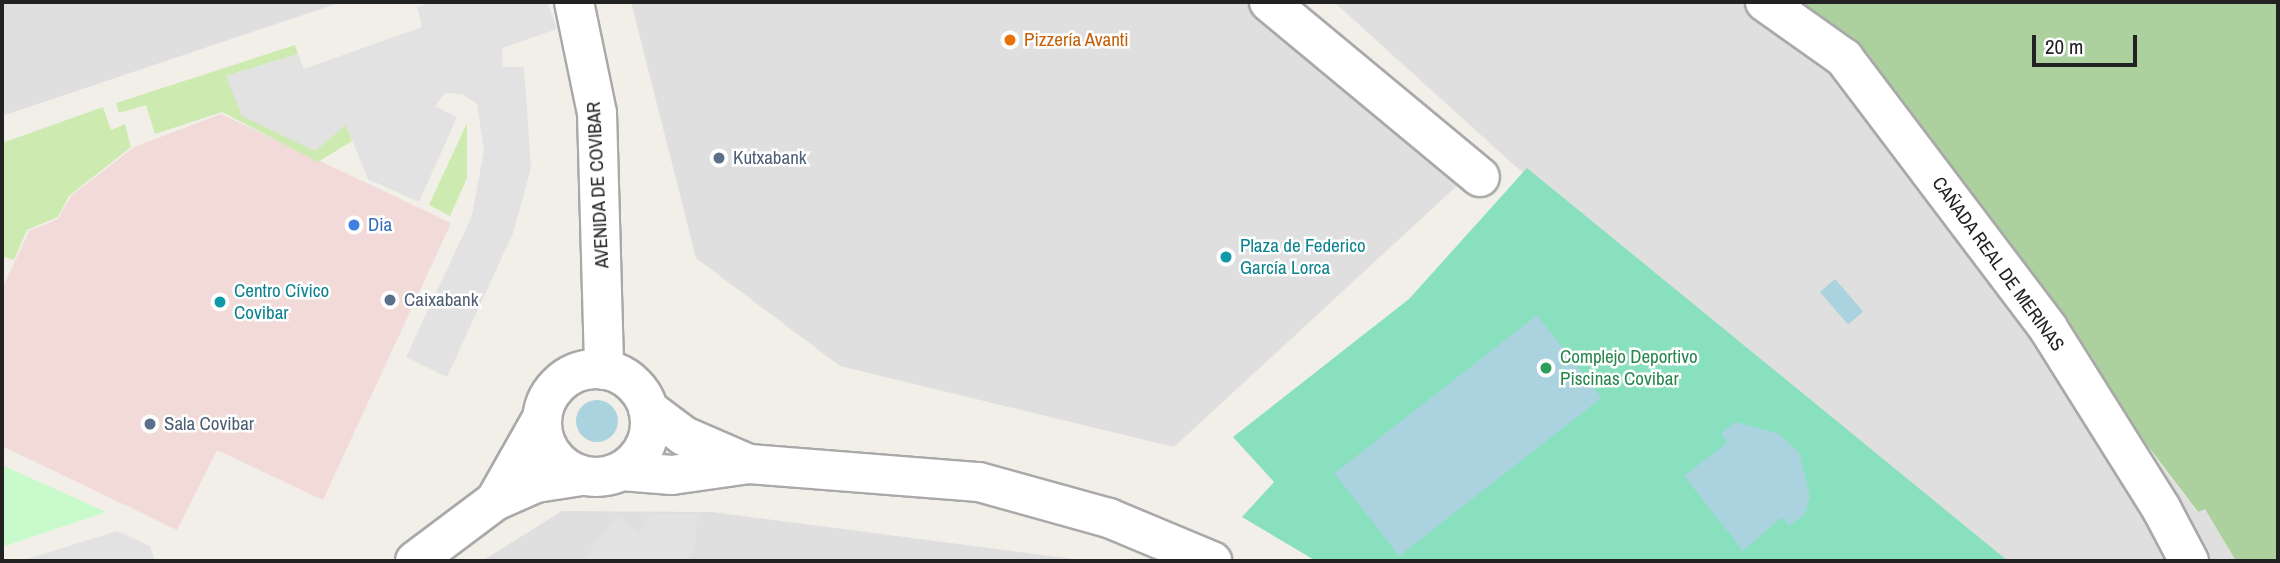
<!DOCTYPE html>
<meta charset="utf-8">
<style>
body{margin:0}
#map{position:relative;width:2280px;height:563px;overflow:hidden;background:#f2efe9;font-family:"Archivo Narrow",sans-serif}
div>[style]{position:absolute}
.residential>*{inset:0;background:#e0dfdf}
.commercial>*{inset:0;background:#f2dad9}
.grass>*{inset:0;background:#cdebb0}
.forest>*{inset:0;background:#add19e}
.park>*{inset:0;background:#c8facc}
.pitch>*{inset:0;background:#88e0be}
.parking>*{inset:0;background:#e2e2e2}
.water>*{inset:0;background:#aad3df;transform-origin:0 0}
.round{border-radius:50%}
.roads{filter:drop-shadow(2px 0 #a9a9a9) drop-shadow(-2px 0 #a9a9a9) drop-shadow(0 2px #a9a9a9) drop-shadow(0 -2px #a9a9a9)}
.minor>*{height:38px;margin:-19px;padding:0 19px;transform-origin:19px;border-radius:19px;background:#fff}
.minor>.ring{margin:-19px;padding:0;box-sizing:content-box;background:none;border:38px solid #fff;border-radius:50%}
.dots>*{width:19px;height:19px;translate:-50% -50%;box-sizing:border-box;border:4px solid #fff;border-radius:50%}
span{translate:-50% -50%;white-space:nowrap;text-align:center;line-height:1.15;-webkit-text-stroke:5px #fff;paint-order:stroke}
.food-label{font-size:19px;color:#c56008}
.left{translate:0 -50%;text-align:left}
.service-label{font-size:19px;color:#4e5e75}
.street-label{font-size:19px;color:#222}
.shop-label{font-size:19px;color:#366cbe}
.culture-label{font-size:19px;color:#0d838f}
.leisure-label{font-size:19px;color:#27864d}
.frame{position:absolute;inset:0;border:4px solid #222;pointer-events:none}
.scale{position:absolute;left:2032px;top:35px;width:105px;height:32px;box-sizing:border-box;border:4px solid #222;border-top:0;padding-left:9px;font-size:21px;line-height:24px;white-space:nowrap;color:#222;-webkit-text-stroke:5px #fff;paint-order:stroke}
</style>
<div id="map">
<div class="residential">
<i style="clip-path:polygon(2px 2px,342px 2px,2px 116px)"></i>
<i style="clip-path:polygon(631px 2px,1248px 2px,1460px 183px,1174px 447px,840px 366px,696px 258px)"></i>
<i style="clip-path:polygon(1334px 2px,1784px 2px,1848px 52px,2197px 512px,2205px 508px,2236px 561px,1998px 561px,1514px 165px)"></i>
<i style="clip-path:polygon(562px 511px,711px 512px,1089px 561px,482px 561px)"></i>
</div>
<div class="commercial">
<i style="clip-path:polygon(221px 114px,451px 223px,323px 500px,217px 450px,177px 530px,2px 446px,2px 289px,29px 231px,58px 219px,71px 196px,134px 147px)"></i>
</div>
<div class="grass">
<i style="clip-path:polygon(295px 45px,298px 54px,226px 76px,346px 124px,352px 141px,318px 162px,222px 112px,155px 134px,146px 105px,119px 113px,116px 103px)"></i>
<i style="clip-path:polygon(103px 107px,111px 130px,125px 124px,131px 147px,69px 196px,58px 217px,27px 230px,14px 260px,2px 256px,2px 143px)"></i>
<i style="clip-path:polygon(467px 123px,467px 178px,450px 216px,429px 205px)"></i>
</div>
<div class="forest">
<i style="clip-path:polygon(1784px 2px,2278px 2px,2278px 561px,2236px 561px,2205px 509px,2198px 512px,1848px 52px)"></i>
</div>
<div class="park">
<i style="clip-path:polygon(2px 465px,106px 512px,2px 547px)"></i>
</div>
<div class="pitch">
<i style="clip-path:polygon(1527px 168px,2008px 561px,1316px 561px,1242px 517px,1274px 482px,1233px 437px,1409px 299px)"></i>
</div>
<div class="parking">
<i style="clip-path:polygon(434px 2px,547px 2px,557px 29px,502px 48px,503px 67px,524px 67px,531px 168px,513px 233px,447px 377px,406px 357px,472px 216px,484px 150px,477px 104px,462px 94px,445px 93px,435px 106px,457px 117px,419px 202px,368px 179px,346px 125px,315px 151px,242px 116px,226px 76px,298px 54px,304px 69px,422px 27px,417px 7px)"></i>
<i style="clip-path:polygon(650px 514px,698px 514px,694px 550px,685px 561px,581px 561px,618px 515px,639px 533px)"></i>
<i style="clip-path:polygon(117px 531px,150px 546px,155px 561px,21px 561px)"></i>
</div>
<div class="water">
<i style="left:1835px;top:279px;width:43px;height:20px;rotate:49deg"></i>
<i style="left:1537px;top:315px;width:105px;height:257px;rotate:52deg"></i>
<i class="round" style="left:576px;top:400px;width:42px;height:42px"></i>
<i style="clip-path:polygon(1736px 422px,1779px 434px,1799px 452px,1810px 497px,1804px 515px,1788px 526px,1782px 517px,1743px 551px,1684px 476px,1727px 443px,1721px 433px)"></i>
</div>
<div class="roads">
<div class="minor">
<i style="left:574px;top:2px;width:113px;rotate:78.3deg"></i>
<i style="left:597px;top:113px;width:257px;rotate:88.4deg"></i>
<i style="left:1269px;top:2px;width:274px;rotate:39.7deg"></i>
<i style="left:1765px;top:2px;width:97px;rotate:35.3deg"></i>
<i style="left:1844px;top:58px;width:338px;rotate:52.9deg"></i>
<i style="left:2048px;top:328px;width:213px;rotate:57.9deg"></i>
<i style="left:2161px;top:508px;width:60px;rotate:62.2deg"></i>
<i class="ring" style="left:542px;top:369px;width:70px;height:70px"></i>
<i style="left:648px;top:409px;width:45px;rotate:36.9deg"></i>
<i style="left:684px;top:436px;width:71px;rotate:23.3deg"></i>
<i style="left:622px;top:471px;width:50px;rotate:4.6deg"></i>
<i style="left:672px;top:475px;width:78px;rotate:-8.1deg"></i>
<i style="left:749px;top:464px;width:231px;rotate:4.5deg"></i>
<i style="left:979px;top:482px;width:135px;rotate:15.5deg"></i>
<i style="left:1109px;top:518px;width:112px;rotate:22.7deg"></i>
<i style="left:495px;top:501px;width:95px;rotate:-60.5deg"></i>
<i style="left:415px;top:561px;width:100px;rotate:-36.9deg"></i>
<i style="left:495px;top:501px;width:45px;rotate:-23.7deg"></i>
<i style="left:536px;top:483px;width:46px;rotate:-8.8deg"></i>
</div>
</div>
<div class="dots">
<i style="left:1010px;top:40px;background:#e8710a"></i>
<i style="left:719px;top:158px;background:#5c6f8a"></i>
<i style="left:354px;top:225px;background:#3f7fe0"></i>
<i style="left:1226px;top:257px;background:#0f9aa8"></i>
<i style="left:390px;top:300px;background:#5c6f8a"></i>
<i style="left:220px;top:302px;background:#0f9aa8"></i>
<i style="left:1546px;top:368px;background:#2e9e5b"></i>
<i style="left:150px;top:424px;background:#5c6f8a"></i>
</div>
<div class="food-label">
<span class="left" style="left:1024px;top:40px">Pizzería Avanti</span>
</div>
<div class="service-label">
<span class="left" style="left:733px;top:158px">Kutxabank</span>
<span class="left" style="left:404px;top:300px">Caixabank</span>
<span class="left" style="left:164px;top:424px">Sala Covibar</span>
</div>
<div class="street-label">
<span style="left:598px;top:185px;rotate:-93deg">AVENIDA DE COVIBAR</span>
<span style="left:1998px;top:264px;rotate:54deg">CAÑADA REAL DE MERINAS</span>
</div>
<div class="shop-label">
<span class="left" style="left:368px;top:225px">Dia</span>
</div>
<div class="culture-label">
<span class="left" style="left:1240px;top:257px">Plaza de Federico<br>García Lorca</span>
<span class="left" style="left:234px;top:302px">Centro Cívico<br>Covibar</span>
</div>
<div class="leisure-label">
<span class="left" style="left:1560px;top:368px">Complejo Deportivo<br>Piscinas Covibar</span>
</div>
<div class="frame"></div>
<div class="scale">20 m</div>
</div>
